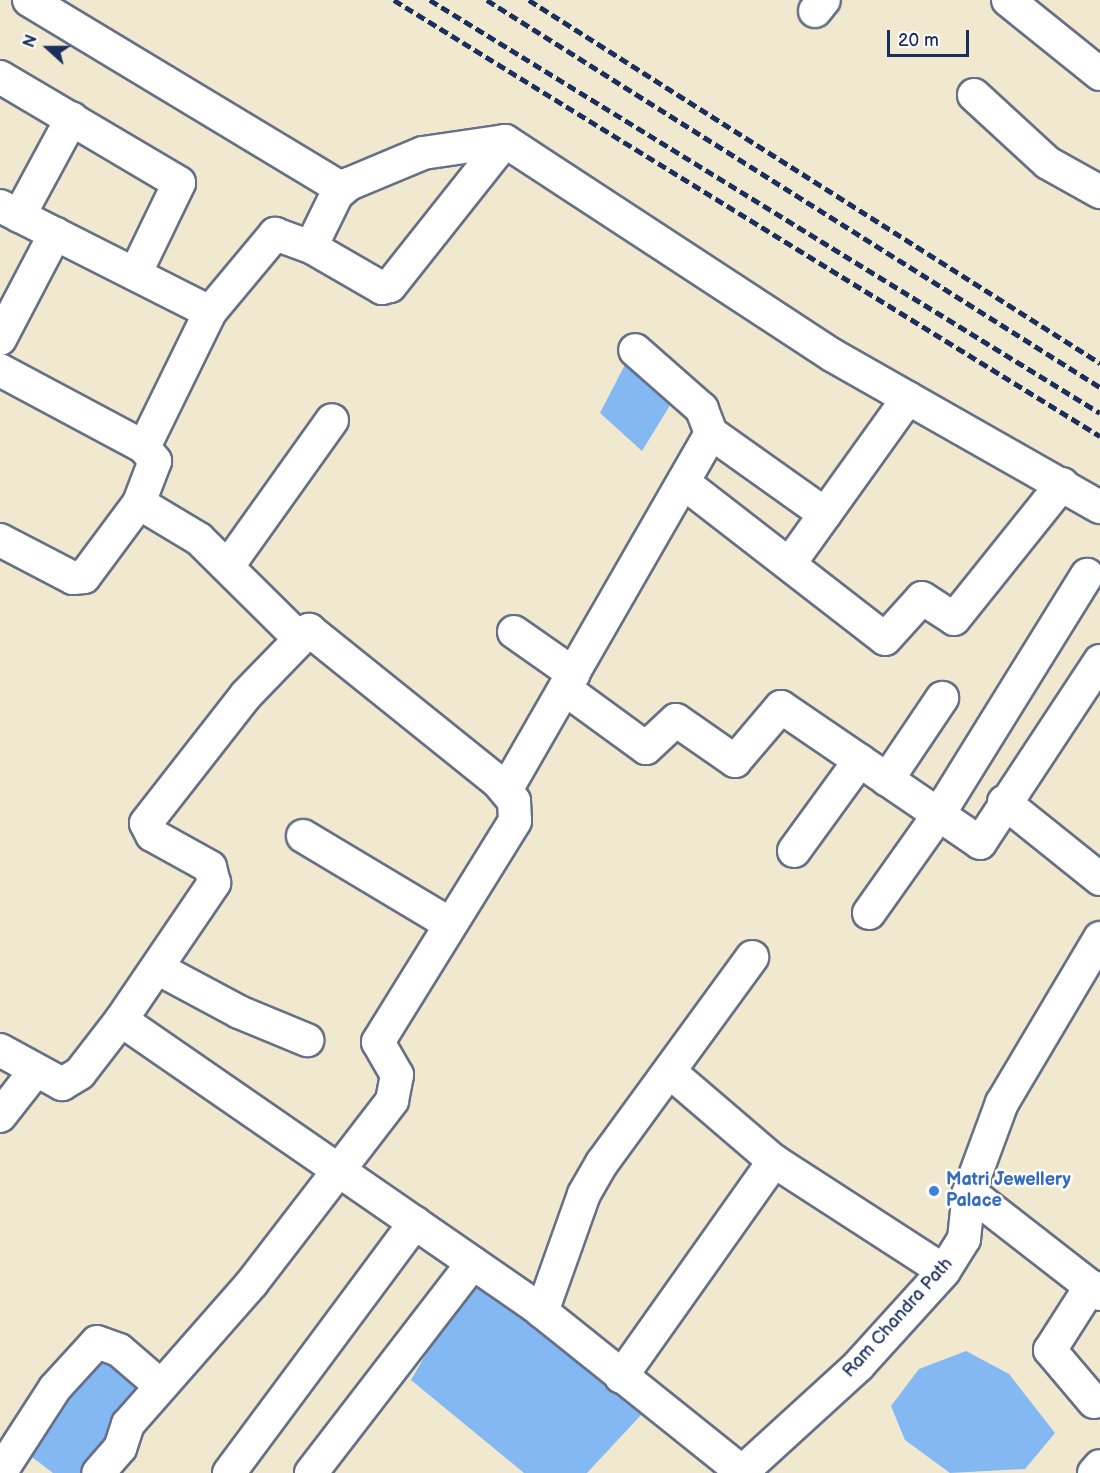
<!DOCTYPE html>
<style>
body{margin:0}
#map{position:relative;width:1100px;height:1473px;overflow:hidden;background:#f0e9cf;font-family:"Balsamiq Sans",sans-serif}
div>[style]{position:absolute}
.water>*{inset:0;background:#84b8f2}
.roads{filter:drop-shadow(2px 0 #667086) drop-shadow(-2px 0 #667086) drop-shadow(0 2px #667086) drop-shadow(0 -2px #667086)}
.minor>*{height:32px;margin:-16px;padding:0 16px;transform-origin:16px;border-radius:16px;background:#fff}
.rail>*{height:4.5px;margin-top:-2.25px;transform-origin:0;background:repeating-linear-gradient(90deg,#1b2f5e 0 9px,transparent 0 13.5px)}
.dots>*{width:16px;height:16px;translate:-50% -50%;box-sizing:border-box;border:3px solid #fff;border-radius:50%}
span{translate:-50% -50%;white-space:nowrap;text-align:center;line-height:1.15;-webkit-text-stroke:5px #fff;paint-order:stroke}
.shop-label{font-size:18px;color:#366cbe;font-weight:700}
.left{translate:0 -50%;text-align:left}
.street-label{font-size:18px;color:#1b2f5e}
.north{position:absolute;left:18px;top:18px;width:60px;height:60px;-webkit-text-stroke:4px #fff;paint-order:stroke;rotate:291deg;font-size:16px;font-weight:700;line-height:24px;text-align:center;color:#1b2f5e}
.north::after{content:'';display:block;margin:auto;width:21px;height:27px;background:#1b2f5e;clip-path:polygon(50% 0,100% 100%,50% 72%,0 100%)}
.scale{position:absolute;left:887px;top:30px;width:82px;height:27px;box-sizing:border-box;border:3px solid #1b2f5e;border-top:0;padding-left:8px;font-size:18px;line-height:21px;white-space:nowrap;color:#1b2f5e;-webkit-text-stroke:4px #fff;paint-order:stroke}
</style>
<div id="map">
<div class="water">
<i style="clip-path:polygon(630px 355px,680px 389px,642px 451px,600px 413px)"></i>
<i style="clip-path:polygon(470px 1278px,536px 1317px,641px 1415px,587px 1473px,524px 1473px,411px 1380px)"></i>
<i style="clip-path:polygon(966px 1351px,1009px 1374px,1055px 1433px,1025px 1469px,950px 1473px,905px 1440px,891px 1406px,919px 1369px)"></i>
<i style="clip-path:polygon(109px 1359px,150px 1387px,80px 1473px,53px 1473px,28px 1454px,83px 1364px)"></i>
</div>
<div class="roads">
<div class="minor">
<i style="left:29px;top:0;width:366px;rotate:31.1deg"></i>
<i style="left:1008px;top:0;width:118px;rotate:38.8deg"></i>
<i style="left:815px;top:11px;width:14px;rotate:-51deg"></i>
<i style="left:0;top:77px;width:208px;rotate:30.6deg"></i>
<i style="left:179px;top:183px;width:101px;rotate:115.8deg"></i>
<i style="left:974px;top:95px;width:100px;rotate:42.6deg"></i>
<i style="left:1048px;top:163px;width:60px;rotate:29.1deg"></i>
<i style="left:0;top:206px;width:235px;rotate:26.8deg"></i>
<i style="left:210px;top:312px;width:102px;rotate:-50.2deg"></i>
<i style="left:275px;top:234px;width:38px;rotate:20deg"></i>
<i style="left:311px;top:247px;width:82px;rotate:30deg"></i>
<i style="left:382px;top:288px;width:8px;rotate:-14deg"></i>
<i style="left:390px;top:286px;width:185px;rotate:-51.6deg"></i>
<i style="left:19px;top:216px;width:111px;rotate:-61.6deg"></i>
<i style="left:311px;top:247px;width:59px;rotate:-63.9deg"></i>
<i style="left:337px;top:194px;width:16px;rotate:-40deg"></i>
<i style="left:349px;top:184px;width:80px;rotate:-22.7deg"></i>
<i style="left:423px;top:153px;width:83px;rotate:-8.3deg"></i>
<i style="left:505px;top:141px;width:391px;rotate:33.2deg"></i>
<i style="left:832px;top:355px;width:308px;rotate:29.6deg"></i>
<i style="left:0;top:339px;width:119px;rotate:-62.4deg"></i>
<i style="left:0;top:370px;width:163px;rotate:28.1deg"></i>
<i style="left:144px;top:447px;width:18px;rotate:52deg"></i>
<i style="left:155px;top:461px;width:45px;rotate:110.9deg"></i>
<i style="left:139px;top:503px;width:92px;rotate:126.6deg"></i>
<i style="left:84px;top:577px;width:11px;rotate:175deg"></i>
<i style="left:73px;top:578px;width:82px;rotate:-152.5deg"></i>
<i style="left:711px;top:433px;width:140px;rotate:35.4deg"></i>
<i style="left:144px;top:447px;width:150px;rotate:-63.9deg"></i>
<i style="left:684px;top:483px;width:254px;rotate:37.8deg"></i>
<i style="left:885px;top:639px;width:55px;rotate:-47.9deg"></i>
<i style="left:922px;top:598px;width:38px;rotate:33deg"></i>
<i style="left:954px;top:619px;width:173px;rotate:-51.3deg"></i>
<i style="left:139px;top:503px;width:70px;rotate:31deg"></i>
<i style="left:199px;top:539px;width:142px;rotate:44.7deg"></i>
<i style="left:790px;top:563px;width:203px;rotate:-54.4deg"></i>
<i style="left:228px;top:566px;width:179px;rotate:-54.5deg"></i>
<i style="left:514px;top:632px;width:73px;rotate:35deg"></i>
<i style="left:565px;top:689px;width:100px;rotate:36.1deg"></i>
<i style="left:646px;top:748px;width:41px;rotate:-43deg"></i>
<i style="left:676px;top:720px;width:72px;rotate:34.8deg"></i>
<i style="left:735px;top:761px;width:71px;rotate:-49.6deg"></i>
<i style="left:781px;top:707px;width:241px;rotate:34.3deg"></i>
<i style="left:980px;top:843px;width:218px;rotate:-56.6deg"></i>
<i style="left:887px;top:780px;width:99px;rotate:-56.1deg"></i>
<i style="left:506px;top:790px;width:412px;rotate:-60.1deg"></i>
<i style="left:711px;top:433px;width:26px;rotate:-111deg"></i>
<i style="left:702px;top:409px;width:89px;rotate:-138.6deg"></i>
<i style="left:1004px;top:802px;width:123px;rotate:38.7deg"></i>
<i style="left:303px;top:836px;width:171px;rotate:30.9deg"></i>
<i style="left:794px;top:851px;width:112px;rotate:-54deg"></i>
<i style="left:869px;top:913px;width:118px;rotate:-54.7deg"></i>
<i style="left:937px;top:817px;width:285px;rotate:-58.2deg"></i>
<i style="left:157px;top:968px;width:93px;rotate:28.2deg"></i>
<i style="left:239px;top:1012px;width:74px;rotate:22.4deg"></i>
<i style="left:121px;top:1020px;width:503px;rotate:34.64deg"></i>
<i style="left:535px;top:1306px;width:265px;rotate:38.7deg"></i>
<i style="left:0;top:1050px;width:71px;rotate:28.7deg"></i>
<i style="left:62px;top:1084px;width:21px;rotate:-31deg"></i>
<i style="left:80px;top:1073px;width:67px;rotate:-52.3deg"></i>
<i style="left:121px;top:1020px;width:166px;rotate:-55.8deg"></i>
<i style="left:214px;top:883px;width:16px;rotate:-104deg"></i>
<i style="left:210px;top:867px;width:66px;rotate:-151.1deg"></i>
<i style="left:152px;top:835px;width:13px;rotate:-117deg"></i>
<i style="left:146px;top:823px;width:162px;rotate:-52deg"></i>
<i style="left:246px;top:695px;width:91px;rotate:-45.9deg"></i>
<i style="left:309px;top:630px;width:243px;rotate:38.8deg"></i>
<i style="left:498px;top:782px;width:25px;rotate:50deg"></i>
<i style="left:514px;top:801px;width:20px;rotate:87deg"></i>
<i style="left:515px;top:821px;width:260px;rotate:121.8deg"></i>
<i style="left:378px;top:1042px;width:38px;rotate:60deg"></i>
<i style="left:397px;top:1075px;width:26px;rotate:101deg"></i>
<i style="left:392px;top:1101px;width:230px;rotate:127.6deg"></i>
<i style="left:252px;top:1283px;width:188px;rotate:131.3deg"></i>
<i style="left:128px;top:1424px;width:25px;rotate:108deg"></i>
<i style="left:120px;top:1448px;width:33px;rotate:131deg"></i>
<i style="left:670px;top:1072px;width:137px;rotate:40.6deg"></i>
<i style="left:774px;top:1161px;width:202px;rotate:32.9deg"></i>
<i style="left:0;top:1116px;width:58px;rotate:-52deg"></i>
<i style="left:969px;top:1192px;width:166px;rotate:37.9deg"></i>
<i style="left:1091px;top:1286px;width:76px;rotate:122.6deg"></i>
<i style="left:1050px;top:1350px;width:68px;rotate:49.8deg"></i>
<i style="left:542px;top:1312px;width:125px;rotate:-70.4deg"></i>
<i style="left:584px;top:1194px;width:36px;rotate:-60deg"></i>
<i style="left:602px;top:1163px;width:255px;rotate:-53.9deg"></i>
<i style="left:621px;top:1377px;width:265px;rotate:-54.7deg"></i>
<i style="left:0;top:1473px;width:101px;rotate:-57.1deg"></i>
<i style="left:55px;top:1388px;width:62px;rotate:-47.6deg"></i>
<i style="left:97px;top:1342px;width:23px;rotate:20deg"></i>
<i style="left:119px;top:1350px;width:55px;rotate:40.6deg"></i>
<i style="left:229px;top:1473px;width:312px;rotate:-53.4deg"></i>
<i style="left:311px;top:1473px;width:265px;rotate:-52.4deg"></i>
<i style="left:741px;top:1473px;width:159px;rotate:-42.4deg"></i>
<i style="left:858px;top:1366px;width:128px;rotate:-47.8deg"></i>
<i style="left:944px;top:1271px;width:38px;rotate:-58deg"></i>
<i style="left:964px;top:1239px;width:47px;rotate:-83.9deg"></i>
<i style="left:969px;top:1192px;width:95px;rotate:-69.7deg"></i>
<i style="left:1002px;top:1103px;width:192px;rotate:-59.3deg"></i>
<i style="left:1094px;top:1473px;width:9px;rotate:-49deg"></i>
</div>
</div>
<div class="rail">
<i style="left:394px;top:0;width:830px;rotate:31.7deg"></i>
<i style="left:430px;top:0;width:787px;rotate:31.65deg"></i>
<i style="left:487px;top:0;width:725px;rotate:32.27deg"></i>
<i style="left:529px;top:0;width:677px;rotate:32.45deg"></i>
</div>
<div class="dots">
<i style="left:934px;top:1191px;background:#3f7fe0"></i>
</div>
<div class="shop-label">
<span class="left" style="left:946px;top:1191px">Matri Jewellery<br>Palace</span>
</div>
<div class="street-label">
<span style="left:898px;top:1318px;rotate:-48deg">Ram Chandra Path</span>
</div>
<div class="north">N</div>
<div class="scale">20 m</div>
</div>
